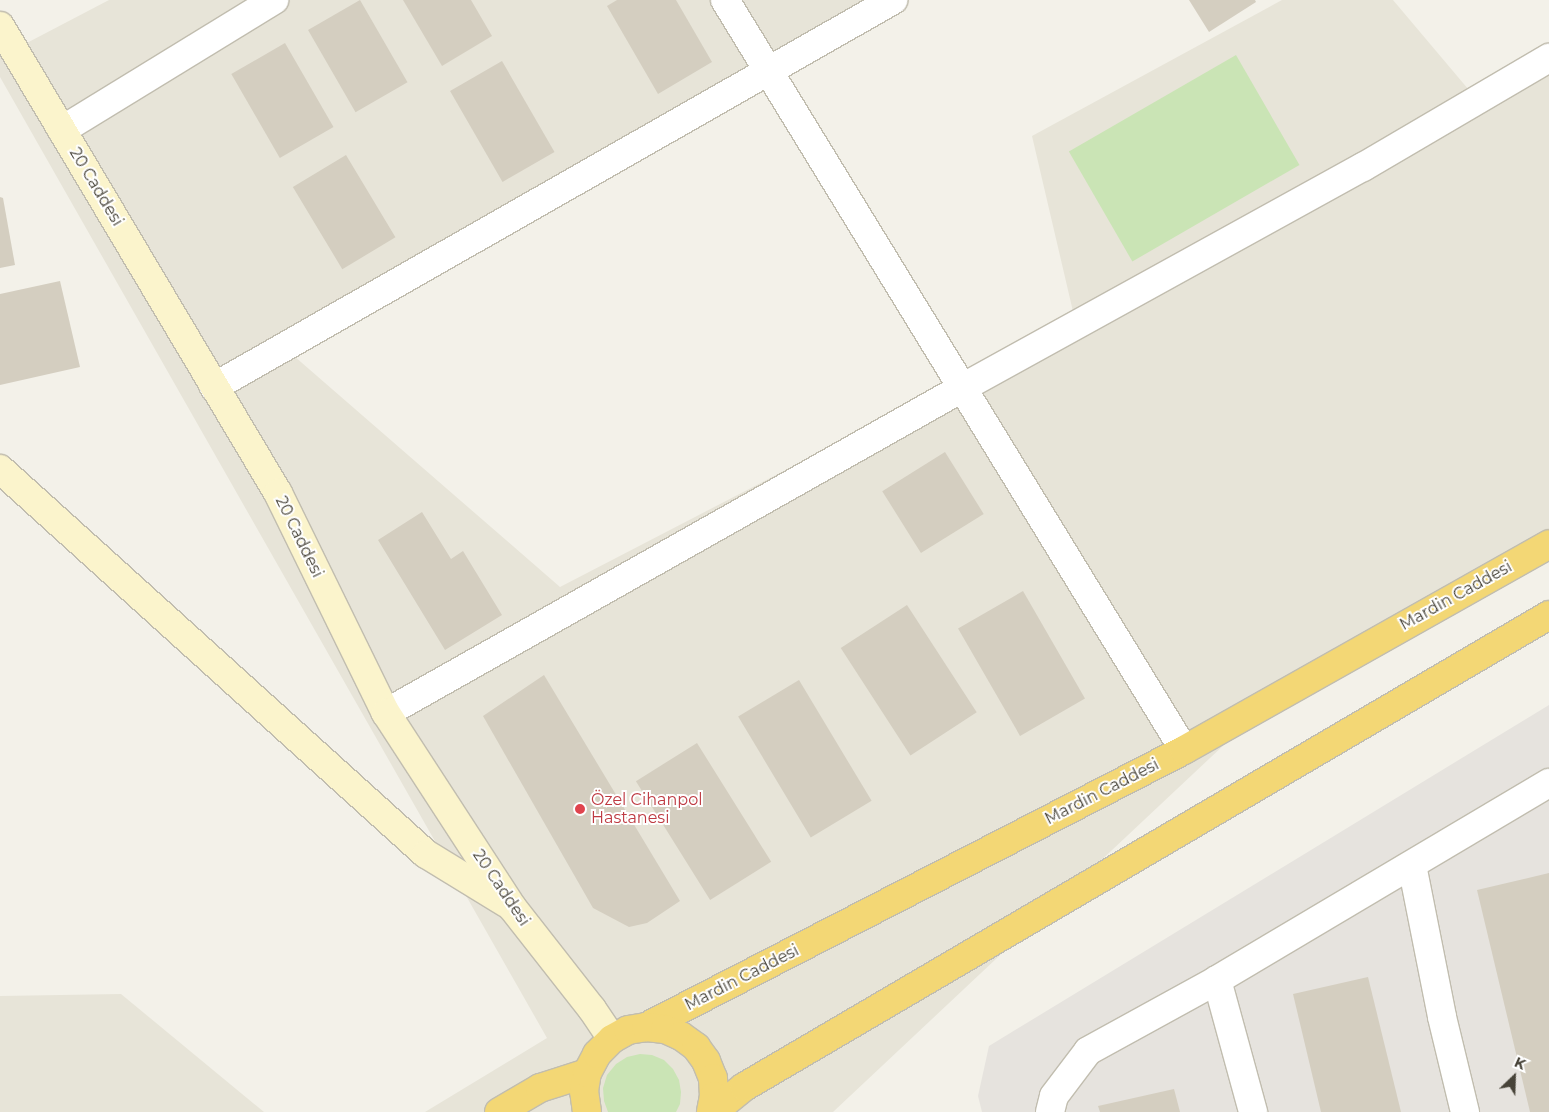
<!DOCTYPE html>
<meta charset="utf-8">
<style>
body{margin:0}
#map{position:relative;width:1549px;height:1112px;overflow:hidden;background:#f3f1e9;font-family:Montserrat,sans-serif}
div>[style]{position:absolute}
.residential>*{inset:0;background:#e7e4d8}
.industrial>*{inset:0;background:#e6e3de}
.green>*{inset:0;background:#cae4b5;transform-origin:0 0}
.building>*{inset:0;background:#d4cec0;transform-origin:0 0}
.roads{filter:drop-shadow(1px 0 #c1bdaf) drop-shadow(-1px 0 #c1bdaf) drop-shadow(0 1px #c1bdaf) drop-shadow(0 -1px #c1bdaf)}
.street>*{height:28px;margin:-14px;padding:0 14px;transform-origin:14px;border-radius:14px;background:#fff}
.secondary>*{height:28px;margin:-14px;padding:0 14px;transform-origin:14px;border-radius:14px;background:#fbf4cc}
.highway>*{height:28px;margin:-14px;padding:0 14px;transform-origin:14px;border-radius:14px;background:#f3d775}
.dots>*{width:14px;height:14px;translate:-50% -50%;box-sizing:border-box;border:2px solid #fff;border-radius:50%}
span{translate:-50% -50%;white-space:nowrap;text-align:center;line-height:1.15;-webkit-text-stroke:4px #fff;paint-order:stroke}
.street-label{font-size:16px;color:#474338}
.health-label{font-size:16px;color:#be3a42}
.left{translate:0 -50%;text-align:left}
.north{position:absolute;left:1489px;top:1052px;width:50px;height:50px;-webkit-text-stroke:4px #fff;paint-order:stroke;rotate:24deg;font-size:14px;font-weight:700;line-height:20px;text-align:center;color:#474338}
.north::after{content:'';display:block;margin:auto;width:18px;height:22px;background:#474338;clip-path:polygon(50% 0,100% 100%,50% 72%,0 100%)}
</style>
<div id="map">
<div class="residential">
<i style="clip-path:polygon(109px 0,866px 0,279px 343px,560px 587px,1075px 320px,1032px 136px,1282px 0,1393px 0,1474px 96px,1549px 53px,1549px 550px,1259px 712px,833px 1112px,425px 1112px,547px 1038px,0 77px,0 57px)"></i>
<i style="clip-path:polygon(121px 994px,264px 1112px,0 1112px,0 996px)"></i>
</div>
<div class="industrial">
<i style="clip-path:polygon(1549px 705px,1549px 1112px,982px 1112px,978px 1096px,989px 1046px)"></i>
</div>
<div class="green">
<i style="left:1236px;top:55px;width:127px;height:193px;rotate:60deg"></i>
<i style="clip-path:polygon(640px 1054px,652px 1055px,664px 1060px,673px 1069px,679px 1080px,681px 1092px,680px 1104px,676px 1112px,608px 1112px,604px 1101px,603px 1088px,607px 1075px,616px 1064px,627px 1057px)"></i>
</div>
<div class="building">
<i style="left:360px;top:0;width:95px;height:60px;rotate:60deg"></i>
<i style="clip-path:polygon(403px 0,471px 0,492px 36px,442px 66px)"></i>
<i style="clip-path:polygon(617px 0,676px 0,712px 62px,658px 94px,607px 6px)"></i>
<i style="clip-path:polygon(1189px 0,1255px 0,1256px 2px,1209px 32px)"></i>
<i style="left:285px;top:43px;width:97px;height:62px;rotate:60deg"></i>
<i style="left:502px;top:61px;width:105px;height:60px;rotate:60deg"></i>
<i style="left:346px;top:155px;width:96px;height:62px;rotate:59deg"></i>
<i style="clip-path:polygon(0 197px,3px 198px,15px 265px,0 268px)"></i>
<i style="clip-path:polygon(60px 281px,80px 367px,0 385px,0 294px)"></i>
<i style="left:945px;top:452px;width:73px;height:74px;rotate:58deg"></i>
<i style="clip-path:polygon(422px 512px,451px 559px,463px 551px,502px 615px,445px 650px,378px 540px)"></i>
<i style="left:1023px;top:591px;width:124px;height:75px;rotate:60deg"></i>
<i style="left:907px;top:605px;width:128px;height:79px;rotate:57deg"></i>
<i style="clip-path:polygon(544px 675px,680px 901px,647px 923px,629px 927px,593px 908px,483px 716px)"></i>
<i style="left:799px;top:680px;width:141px;height:71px;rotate:59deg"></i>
<i style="left:697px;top:743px;width:140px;height:72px;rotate:58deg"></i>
<i style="clip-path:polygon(1549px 873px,1549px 1112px,1530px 1112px,1477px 890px)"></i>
<i style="clip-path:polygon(1368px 977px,1401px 1112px,1321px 1112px,1293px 994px)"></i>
<i style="clip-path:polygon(1174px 1089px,1180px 1112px,1100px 1112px,1098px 1106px)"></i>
</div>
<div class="roads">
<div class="street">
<i style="left:725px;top:0;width:879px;rotate:58.53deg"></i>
<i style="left:62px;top:130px;width:249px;rotate:-31.5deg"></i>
<i style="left:214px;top:387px;width:782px;rotate:-29.68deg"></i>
<i style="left:386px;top:713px;width:661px;rotate:-29.43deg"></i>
<i style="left:962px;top:388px;width:458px;rotate:-28.9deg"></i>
<i style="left:1363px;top:167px;width:216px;rotate:-30.4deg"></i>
<i style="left:1412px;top:865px;width:155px;rotate:78.8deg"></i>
<i style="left:1442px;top:1017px;width:98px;rotate:76.4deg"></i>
<i style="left:1217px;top:980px;width:137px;rotate:74.7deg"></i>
<i style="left:1050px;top:1112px;width:16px;rotate:-76deg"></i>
<i style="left:1054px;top:1096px;width:56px;rotate:-52.9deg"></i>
<i style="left:1088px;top:1051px;width:147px;rotate:-28.8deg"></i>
<i style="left:1217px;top:980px;width:386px;rotate:-30.7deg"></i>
</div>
<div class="secondary">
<i style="left:0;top:26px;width:543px;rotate:59.24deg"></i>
<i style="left:278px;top:493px;width:245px;rotate:63.9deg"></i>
<i style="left:386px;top:713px;width:231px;rotate:57deg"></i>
<i style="left:512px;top:907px;width:130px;rotate:51.9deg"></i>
<i style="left:592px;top:1009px;width:36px;rotate:56deg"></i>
<i style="left:0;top:469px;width:574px;rotate:42.11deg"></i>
<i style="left:426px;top:854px;width:94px;rotate:31.5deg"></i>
</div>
<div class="highway">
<i style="left:646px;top:1027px;width:605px;rotate:-27.24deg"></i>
<i style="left:1184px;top:750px;width:419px;rotate:-29.4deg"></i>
<i style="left:499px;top:1112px;width:48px;rotate:-30.3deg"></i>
<i style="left:540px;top:1088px;width:49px;rotate:-17.7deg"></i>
<i style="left:587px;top:1112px;width:21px;rotate:-98deg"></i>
<i style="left:584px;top:1091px;width:18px;rotate:-81deg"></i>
<i style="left:587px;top:1073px;width:21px;rotate:-62deg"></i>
<i style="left:597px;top:1054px;width:21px;rotate:-45deg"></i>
<i style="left:612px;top:1039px;width:18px;rotate:-29deg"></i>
<i style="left:628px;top:1030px;width:18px;rotate:-9deg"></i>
<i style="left:646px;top:1027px;width:19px;rotate:6deg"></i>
<i style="left:665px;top:1029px;width:17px;rotate:24deg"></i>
<i style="left:681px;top:1036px;width:19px;rotate:36deg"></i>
<i style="left:696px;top:1047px;width:17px;rotate:54deg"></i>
<i style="left:706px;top:1061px;width:18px;rotate:68deg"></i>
<i style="left:713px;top:1078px;width:18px;rotate:87deg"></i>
<i style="left:714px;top:1096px;width:16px;rotate:101deg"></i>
<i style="left:713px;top:1112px;width:40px;rotate:-39deg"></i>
<i style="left:744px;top:1087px;width:933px;rotate:-30.38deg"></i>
</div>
</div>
<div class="dots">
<i style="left:580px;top:809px;background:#e0444e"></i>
</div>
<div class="street-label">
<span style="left:96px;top:187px;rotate:59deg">20 Caddesi</span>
<span style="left:299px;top:537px;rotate:64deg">20 Caddesi</span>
<span style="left:1456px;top:596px;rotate:-29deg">Mardin Caddesi</span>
<span style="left:1102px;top:792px;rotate:-27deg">Mardin Caddesi</span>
<span style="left:501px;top:888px;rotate:56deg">20 Caddesi</span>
<span style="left:742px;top:978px;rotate:-27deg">Mardin Caddesi</span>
</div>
<div class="health-label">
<span class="left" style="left:591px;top:809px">Özel Cihanpol<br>Hastanesi</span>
</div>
<div class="north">K</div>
</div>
